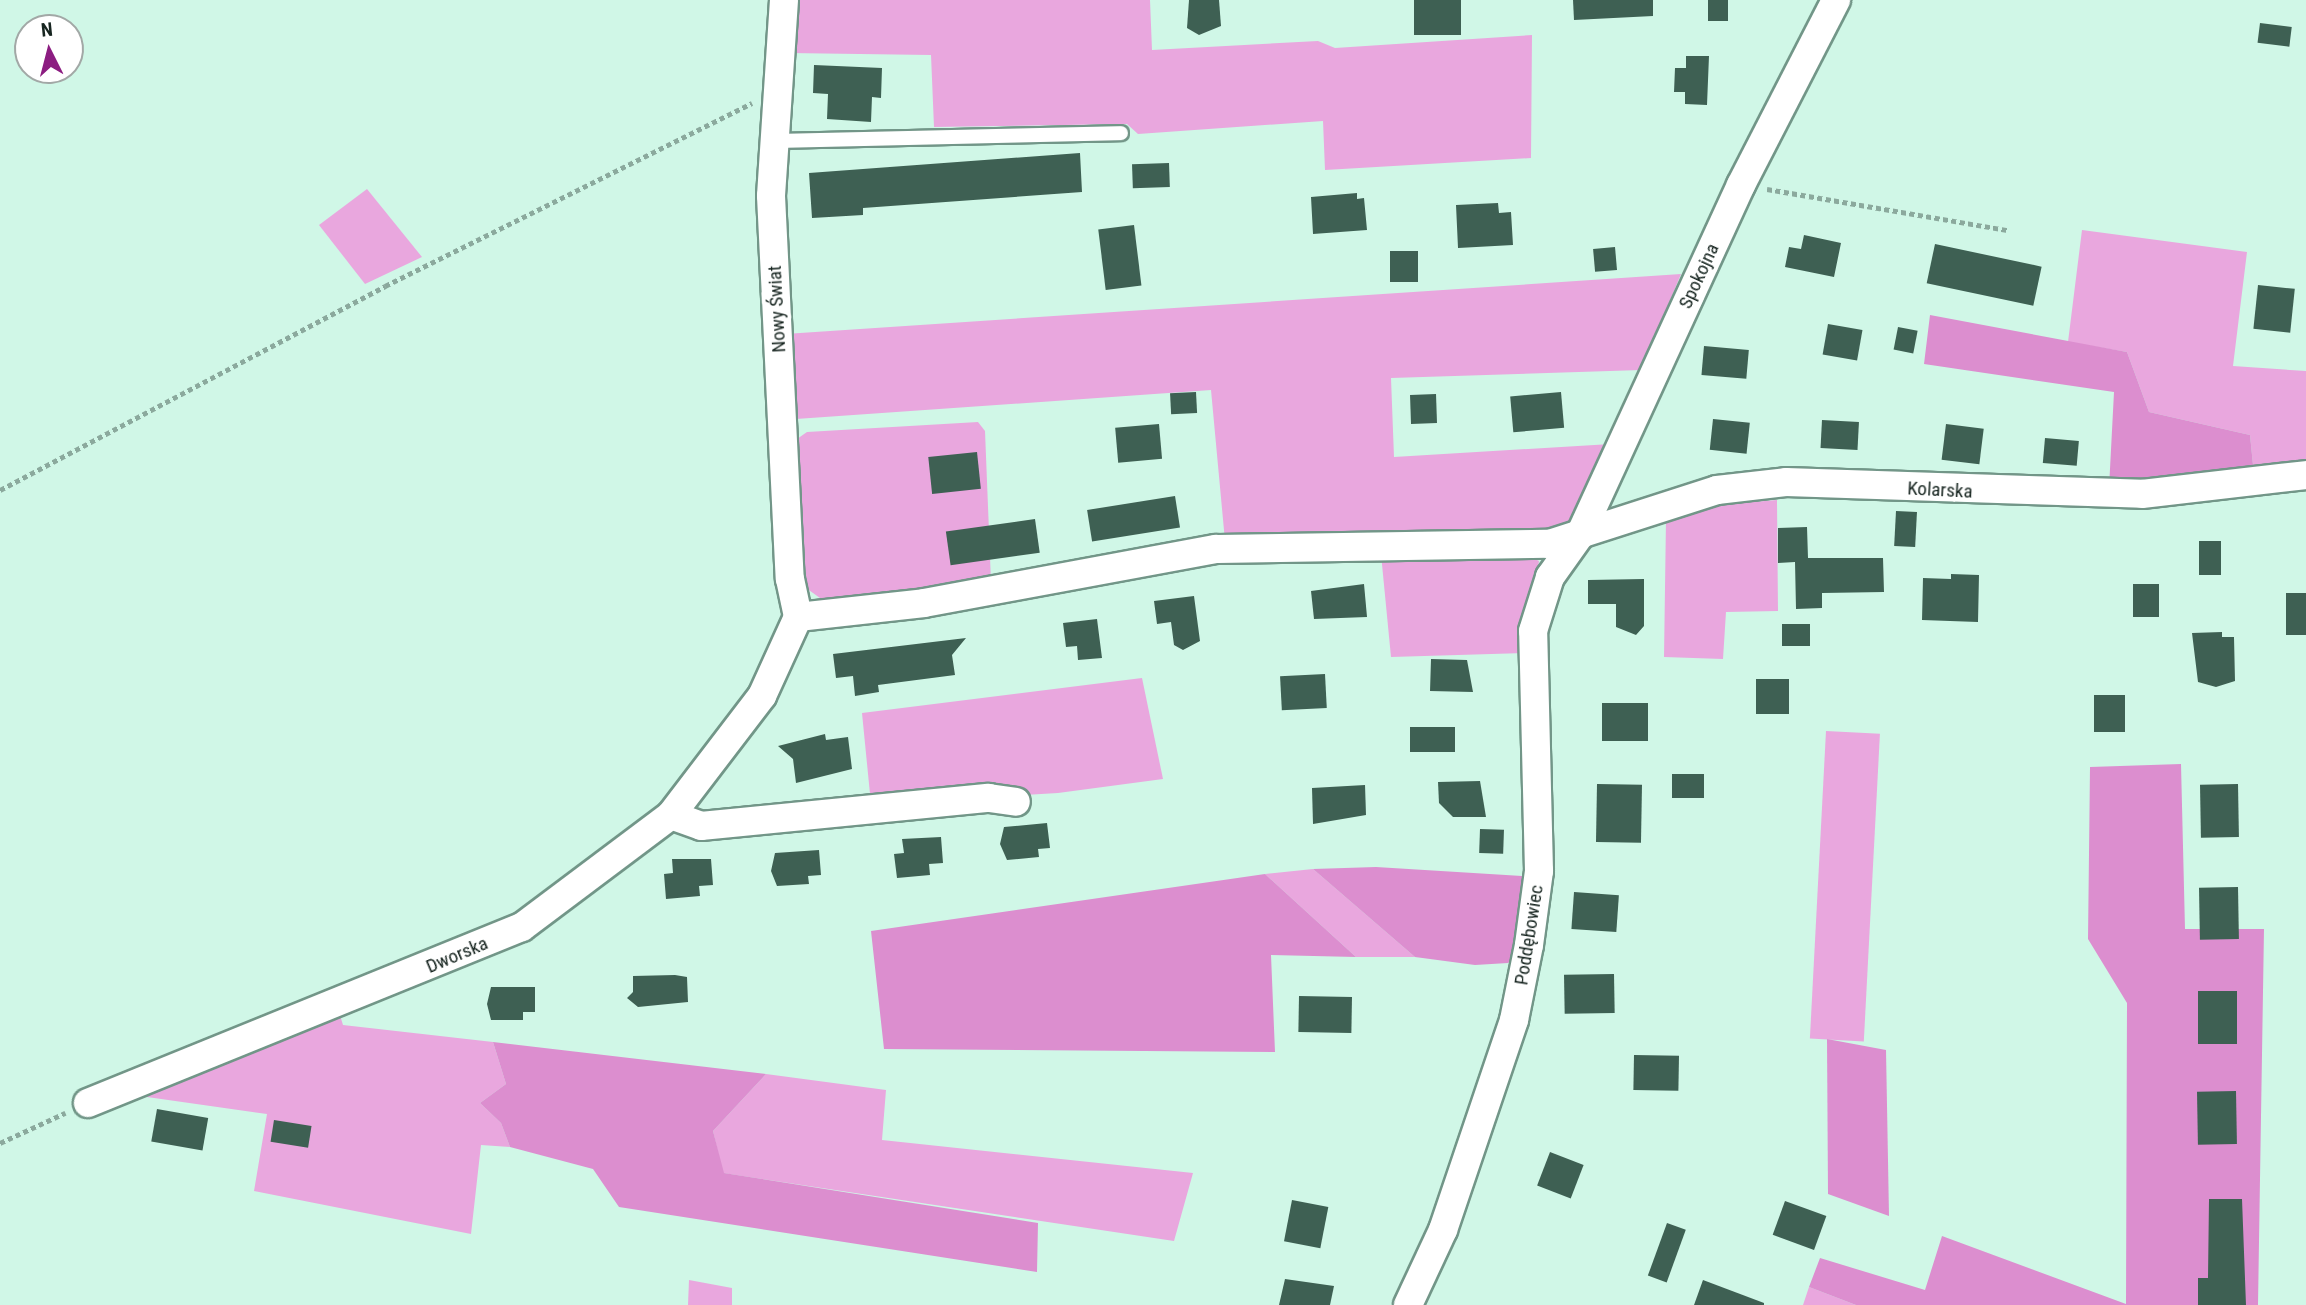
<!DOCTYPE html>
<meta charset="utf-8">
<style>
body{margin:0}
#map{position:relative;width:2306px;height:1305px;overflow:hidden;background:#d0f7e7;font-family:"Roboto Condensed",sans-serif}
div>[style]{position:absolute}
.green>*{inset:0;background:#e9a7de;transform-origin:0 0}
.forest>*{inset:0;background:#dc8ecf}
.building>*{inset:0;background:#3e6053;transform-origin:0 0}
.path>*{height:4.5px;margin-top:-2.25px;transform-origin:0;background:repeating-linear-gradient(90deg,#8ba99d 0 5px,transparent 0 8.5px)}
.roads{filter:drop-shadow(2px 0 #729688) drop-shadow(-2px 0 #729688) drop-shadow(0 2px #729688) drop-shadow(0 -2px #729688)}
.service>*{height:14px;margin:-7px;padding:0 7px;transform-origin:7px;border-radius:7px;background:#fff}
.minor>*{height:28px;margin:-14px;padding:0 14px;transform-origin:14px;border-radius:14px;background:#fff}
span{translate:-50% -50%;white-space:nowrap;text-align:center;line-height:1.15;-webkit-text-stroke:7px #fff;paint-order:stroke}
.street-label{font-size:19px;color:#172520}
.north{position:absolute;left:14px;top:14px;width:70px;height:70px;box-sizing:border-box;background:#fff;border:2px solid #a2a8a6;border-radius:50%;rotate:354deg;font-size:19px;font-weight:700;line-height:28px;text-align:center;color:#172520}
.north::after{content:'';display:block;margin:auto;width:24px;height:32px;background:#8c1d81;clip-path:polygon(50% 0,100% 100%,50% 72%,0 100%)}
</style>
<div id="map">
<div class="green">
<i style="clip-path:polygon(795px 0,1150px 0,1152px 50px,1318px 41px,1335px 48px,1532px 35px,1531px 158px,1325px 170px,1323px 121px,1138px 134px,1127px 124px,934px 127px,931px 55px,788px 53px)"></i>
<i style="clip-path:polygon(367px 189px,422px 257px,365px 284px,319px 225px)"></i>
<i style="clip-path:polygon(2082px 230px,2247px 252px,2233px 366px,2306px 371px,2306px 470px,2254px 475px,2250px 435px,2149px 412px,2127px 352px,2068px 342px)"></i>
<i style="clip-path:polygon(1681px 274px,1641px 370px,1391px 378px,1394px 457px,1611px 444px,1576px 517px,1557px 534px,1225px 541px,1211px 390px,796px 419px,785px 334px)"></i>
<i style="clip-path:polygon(978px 422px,985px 431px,991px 582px,827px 603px,806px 588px,799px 574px,797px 439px,807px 432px)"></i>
<i style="clip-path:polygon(1777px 500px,1778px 611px,1726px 612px,1723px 659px,1664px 657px,1666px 519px,1716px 505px)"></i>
<i style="clip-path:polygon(1381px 554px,1525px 554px,1539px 561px,1525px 653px,1391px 657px)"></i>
<i style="clip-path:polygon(1142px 678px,1163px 779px,1058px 793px,871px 804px,862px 713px)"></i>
<i style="left:1826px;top:731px;width:54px;height:308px;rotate:3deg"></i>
<i style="clip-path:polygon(1313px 869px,1415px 957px,1356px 957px,1265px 874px)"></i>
<i style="clip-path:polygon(339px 1012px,343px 1025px,493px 1042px,506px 1084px,480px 1103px,501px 1123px,510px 1147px,481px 1145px,471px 1234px,254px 1191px,267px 1114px,126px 1094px)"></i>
<i style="clip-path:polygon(766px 1074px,886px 1090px,882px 1140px,1193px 1173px,1174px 1241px,723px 1173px,713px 1131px)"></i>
<i style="clip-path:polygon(689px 1280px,732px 1288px,732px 1305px,688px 1305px)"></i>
<i style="clip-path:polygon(1809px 1287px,1856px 1305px,1803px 1305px)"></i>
</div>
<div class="forest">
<i style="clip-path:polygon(1930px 315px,2127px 352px,2149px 412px,2250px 435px,2254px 475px,2109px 488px,2114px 392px,1924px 364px)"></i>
<i style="clip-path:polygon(2181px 764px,2185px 929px,2264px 929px,2258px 1305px,1856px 1305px,1809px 1287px,1820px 1258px,1925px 1290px,1942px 1236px,2126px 1304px,2127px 1003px,2088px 939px,2090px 767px)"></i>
<i style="clip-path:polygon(1376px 867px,1522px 876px,1531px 887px,1520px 953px,1508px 963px,1475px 965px,1415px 957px,1313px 869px)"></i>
<i style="clip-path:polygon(1265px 874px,1356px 957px,1271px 955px,1275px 1052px,884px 1049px,871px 931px)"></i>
<i style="clip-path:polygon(1827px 1039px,1886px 1050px,1889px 1216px,1828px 1194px)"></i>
<i style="clip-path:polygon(493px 1042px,766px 1074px,713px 1131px,724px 1173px,1038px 1223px,1037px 1272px,619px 1207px,593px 1169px,510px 1147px,501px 1123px,480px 1103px,506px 1084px)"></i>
</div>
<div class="building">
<i style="clip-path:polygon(1189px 0,1219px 0,1221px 26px,1199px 35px,1187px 28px)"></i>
<i style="left:1414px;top:0;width:47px;height:35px"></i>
<i style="clip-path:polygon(1573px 0,1653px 0,1653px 16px,1574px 20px)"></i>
<i style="left:1708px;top:0;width:20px;height:21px"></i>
<i style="left:2260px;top:23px;width:32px;height:20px;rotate:7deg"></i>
<i style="clip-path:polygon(1686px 56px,1709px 56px,1707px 105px,1685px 104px,1685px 92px,1674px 92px,1675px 68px,1686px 68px)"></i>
<i style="clip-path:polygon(814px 65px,882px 68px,881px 98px,872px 97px,871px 122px,827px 119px,828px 94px,813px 93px)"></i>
<i style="clip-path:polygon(1080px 153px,1082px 192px,863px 208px,863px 215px,812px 218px,809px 173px)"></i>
<i style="left:1169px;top:163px;width:24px;height:37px;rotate:88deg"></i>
<i style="clip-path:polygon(1357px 193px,1357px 199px,1364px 198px,1367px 230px,1313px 234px,1311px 197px)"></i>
<i style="clip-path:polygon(1498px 203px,1499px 213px,1511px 212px,1513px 245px,1458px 248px,1456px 205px)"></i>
<i style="left:1134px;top:225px;width:61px;height:36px;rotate:83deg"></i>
<i style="clip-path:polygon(1804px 235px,1841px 243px,1834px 277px,1785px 267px,1789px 247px,1801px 249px)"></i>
<i style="left:1935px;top:244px;width:109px;height:40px;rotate:12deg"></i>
<i style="left:1615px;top:247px;width:23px;height:22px;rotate:85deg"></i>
<i style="left:1390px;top:251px;width:28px;height:31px"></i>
<i style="left:2258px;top:285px;width:37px;height:44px;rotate:6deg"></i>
<i style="left:1828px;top:324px;width:35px;height:31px;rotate:10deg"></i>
<i style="left:1898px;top:327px;width:20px;height:23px;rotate:11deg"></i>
<i style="left:1704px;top:346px;width:45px;height:29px;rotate:5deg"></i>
<i style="left:1196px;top:392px;width:21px;height:26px;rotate:87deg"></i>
<i style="left:1561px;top:392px;width:36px;height:51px;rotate:85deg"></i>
<i style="left:1436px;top:394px;width:29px;height:26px;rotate:88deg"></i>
<i style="left:1713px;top:419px;width:37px;height:31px;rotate:6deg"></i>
<i style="left:1822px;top:420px;width:37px;height:28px;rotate:3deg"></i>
<i style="left:1159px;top:424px;width:35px;height:44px;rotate:85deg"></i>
<i style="left:1946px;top:424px;width:38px;height:36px;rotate:7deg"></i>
<i style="left:2045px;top:438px;width:34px;height:25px;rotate:5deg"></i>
<i style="left:977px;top:452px;width:37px;height:49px;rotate:84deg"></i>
<i style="left:1175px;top:496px;width:32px;height:89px;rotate:81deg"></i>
<i style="left:1896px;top:511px;width:21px;height:35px;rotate:3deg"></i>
<i style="left:1035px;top:519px;width:34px;height:90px;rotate:82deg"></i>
<i style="clip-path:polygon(1807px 527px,1808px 558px,1883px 558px,1884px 592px,1822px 593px,1822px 608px,1796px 609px,1795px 562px,1778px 563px,1778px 528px)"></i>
<i style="left:2199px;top:541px;width:22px;height:34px"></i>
<i style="clip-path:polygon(1951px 574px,1979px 575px,1978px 622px,1922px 620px,1923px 578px,1951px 579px)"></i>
<i style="clip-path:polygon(1644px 579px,1644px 626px,1636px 635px,1616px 627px,1616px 604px,1588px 604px,1588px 580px)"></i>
<i style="clip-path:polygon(1364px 584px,1367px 617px,1314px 619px,1311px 591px)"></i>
<i style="left:2133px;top:584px;width:26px;height:33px"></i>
<i style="left:2286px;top:593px;width:20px;height:42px"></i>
<i style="clip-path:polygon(1194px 596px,1200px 641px,1183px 650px,1174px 645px,1171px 622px,1157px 624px,1154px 601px)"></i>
<i style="clip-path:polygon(1097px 619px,1102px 658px,1078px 660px,1077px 646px,1066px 647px,1063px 623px)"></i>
<i style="left:1782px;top:624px;width:28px;height:22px"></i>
<i style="clip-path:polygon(2222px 632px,2222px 637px,2234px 637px,2235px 681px,2216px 687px,2198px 682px,2192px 633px)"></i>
<i style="clip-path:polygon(966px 638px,952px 655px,955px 675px,878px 685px,879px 692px,855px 696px,853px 676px,836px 678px,833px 654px)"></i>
<i style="clip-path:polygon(1431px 659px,1467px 660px,1473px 692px,1430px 691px)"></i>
<i style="left:1325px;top:674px;width:34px;height:45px;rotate:87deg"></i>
<i style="left:1789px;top:679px;width:35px;height:33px;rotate:90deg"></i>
<i style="left:2094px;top:695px;width:31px;height:37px"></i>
<i style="left:1602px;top:703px;width:46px;height:38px"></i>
<i style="left:1455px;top:727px;width:25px;height:45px;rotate:90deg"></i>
<i style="clip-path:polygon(825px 734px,826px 740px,848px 737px,852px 769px,796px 783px,793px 759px,778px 746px)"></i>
<i style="left:1672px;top:774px;width:32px;height:24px"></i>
<i style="clip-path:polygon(1480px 781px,1486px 817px,1453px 817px,1439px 803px,1438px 782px)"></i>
<i style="left:1597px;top:784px;width:45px;height:58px;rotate:1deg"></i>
<i style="left:2238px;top:784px;width:53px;height:38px;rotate:89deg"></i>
<i style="clip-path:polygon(1365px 785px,1366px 815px,1313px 824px,1312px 788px)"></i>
<i style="clip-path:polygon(1047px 823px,1050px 848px,1038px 849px,1039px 857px,1007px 860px,1000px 844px,1004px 827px)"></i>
<i style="left:1480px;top:829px;width:24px;height:24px;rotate:2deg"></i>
<i style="clip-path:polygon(941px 837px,943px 863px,929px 864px,930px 875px,897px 878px,894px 854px,904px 853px,902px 839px)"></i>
<i style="clip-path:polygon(819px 850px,821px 875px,808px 876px,809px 884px,777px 886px,771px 871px,775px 853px)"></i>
<i style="clip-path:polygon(672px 859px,711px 859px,713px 885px,699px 886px,700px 896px,666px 899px,664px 874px,673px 873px)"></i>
<i style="left:2238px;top:887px;width:52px;height:39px;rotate:89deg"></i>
<i style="left:1574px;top:892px;width:45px;height:37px;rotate:4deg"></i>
<i style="left:1614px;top:974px;width:39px;height:50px;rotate:89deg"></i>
<i style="clip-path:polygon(675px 975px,687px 977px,688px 1002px,638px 1007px,627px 998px,633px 992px,633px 976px)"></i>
<i style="clip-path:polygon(491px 987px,535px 987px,535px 1012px,523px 1012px,523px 1020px,491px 1020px,487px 1004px)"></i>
<i style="left:2198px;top:991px;width:39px;height:53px"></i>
<i style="left:1299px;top:996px;width:53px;height:36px;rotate:1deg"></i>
<i style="left:1634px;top:1055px;width:45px;height:35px;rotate:1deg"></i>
<i style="left:2236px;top:1091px;width:53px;height:39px;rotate:89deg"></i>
<i style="left:157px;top:1109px;width:52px;height:33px;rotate:10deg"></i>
<i style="left:274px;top:1120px;width:38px;height:22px;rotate:9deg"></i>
<i style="left:1550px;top:1152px;width:36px;height:36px;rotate:21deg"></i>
<i style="clip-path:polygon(2209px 1199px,2242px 1199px,2246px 1305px,2198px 1305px,2198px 1278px,2208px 1278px)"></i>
<i style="left:1292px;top:1200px;width:37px;height:42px;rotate:11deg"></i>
<i style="left:1785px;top:1201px;width:44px;height:36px;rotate:20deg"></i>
<i style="left:1667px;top:1223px;width:20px;height:56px;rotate:20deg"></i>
<i style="clip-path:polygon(1285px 1279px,1334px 1286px,1330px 1305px,1279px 1305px)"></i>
<i style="clip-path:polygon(1703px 1280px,1764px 1303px,1764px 1305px,1694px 1305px)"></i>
</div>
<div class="path">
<i style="left:1767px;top:189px;width:244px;rotate:9.7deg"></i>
<i style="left:0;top:490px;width:436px;rotate:-27.9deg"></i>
<i style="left:385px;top:286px;width:410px;rotate:-26.5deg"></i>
<i style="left:0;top:1143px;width:72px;rotate:-24.8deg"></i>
</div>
<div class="roads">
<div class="service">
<i style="left:772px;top:141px;width:349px;rotate:-1.3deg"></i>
</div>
<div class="minor">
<i style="left:784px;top:0;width:196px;rotate:93.8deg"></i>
<i style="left:771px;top:196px;width:383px;rotate:87.2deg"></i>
<i style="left:790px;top:579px;width:39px;rotate:78deg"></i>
<i style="left:798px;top:617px;width:127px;rotate:-6.3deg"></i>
<i style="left:924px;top:603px;width:297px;rotate:-10.5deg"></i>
<i style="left:1216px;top:549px;width:333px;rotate:-0.9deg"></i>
<i style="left:1549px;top:544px;width:176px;rotate:-17.8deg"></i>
<i style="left:1717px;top:490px;width:69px;rotate:-6.6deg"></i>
<i style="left:1786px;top:482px;width:356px;rotate:1.9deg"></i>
<i style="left:2142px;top:494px;width:165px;rotate:-6.6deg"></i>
<i style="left:671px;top:815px;width:32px;rotate:20deg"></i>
<i style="left:701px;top:826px;width:289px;rotate:-5.6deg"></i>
<i style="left:989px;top:798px;width:27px;rotate:8deg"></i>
<i style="left:88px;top:1103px;width:468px;rotate:-22.1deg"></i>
<i style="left:522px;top:927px;width:186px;rotate:-36.9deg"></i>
<i style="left:671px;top:815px;width:150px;rotate:-52.6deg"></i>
<i style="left:762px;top:696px;width:87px;rotate:-65.5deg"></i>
<i style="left:1408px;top:1305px;width:83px;rotate:-65deg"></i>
<i style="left:1443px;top:1230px;width:222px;rotate:-71.3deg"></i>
<i style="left:1514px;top:1020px;width:76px;rotate:-78.7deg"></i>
<i style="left:1529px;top:945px;width:75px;rotate:-82.3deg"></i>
<i style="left:1539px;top:871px;width:240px;rotate:-91.4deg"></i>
<i style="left:1533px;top:631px;width:57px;rotate:-72.5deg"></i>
<i style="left:1550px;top:577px;width:52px;rotate:-54.5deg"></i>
<i style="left:1580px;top:535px;width:385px;rotate:-65.3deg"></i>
<i style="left:1741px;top:185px;width:208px;rotate:-62.8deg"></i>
</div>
</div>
<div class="street-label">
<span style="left:1699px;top:276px;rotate:-65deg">Spokojna</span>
<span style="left:777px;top:309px;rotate:-93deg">Nowy Świat</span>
<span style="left:1940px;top:490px;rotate:3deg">Kolarska</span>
<span style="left:1529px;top:935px;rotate:-81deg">Poddębowiec</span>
<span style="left:457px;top:955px;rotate:-23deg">Dworska</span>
</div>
<div class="north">N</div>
</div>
